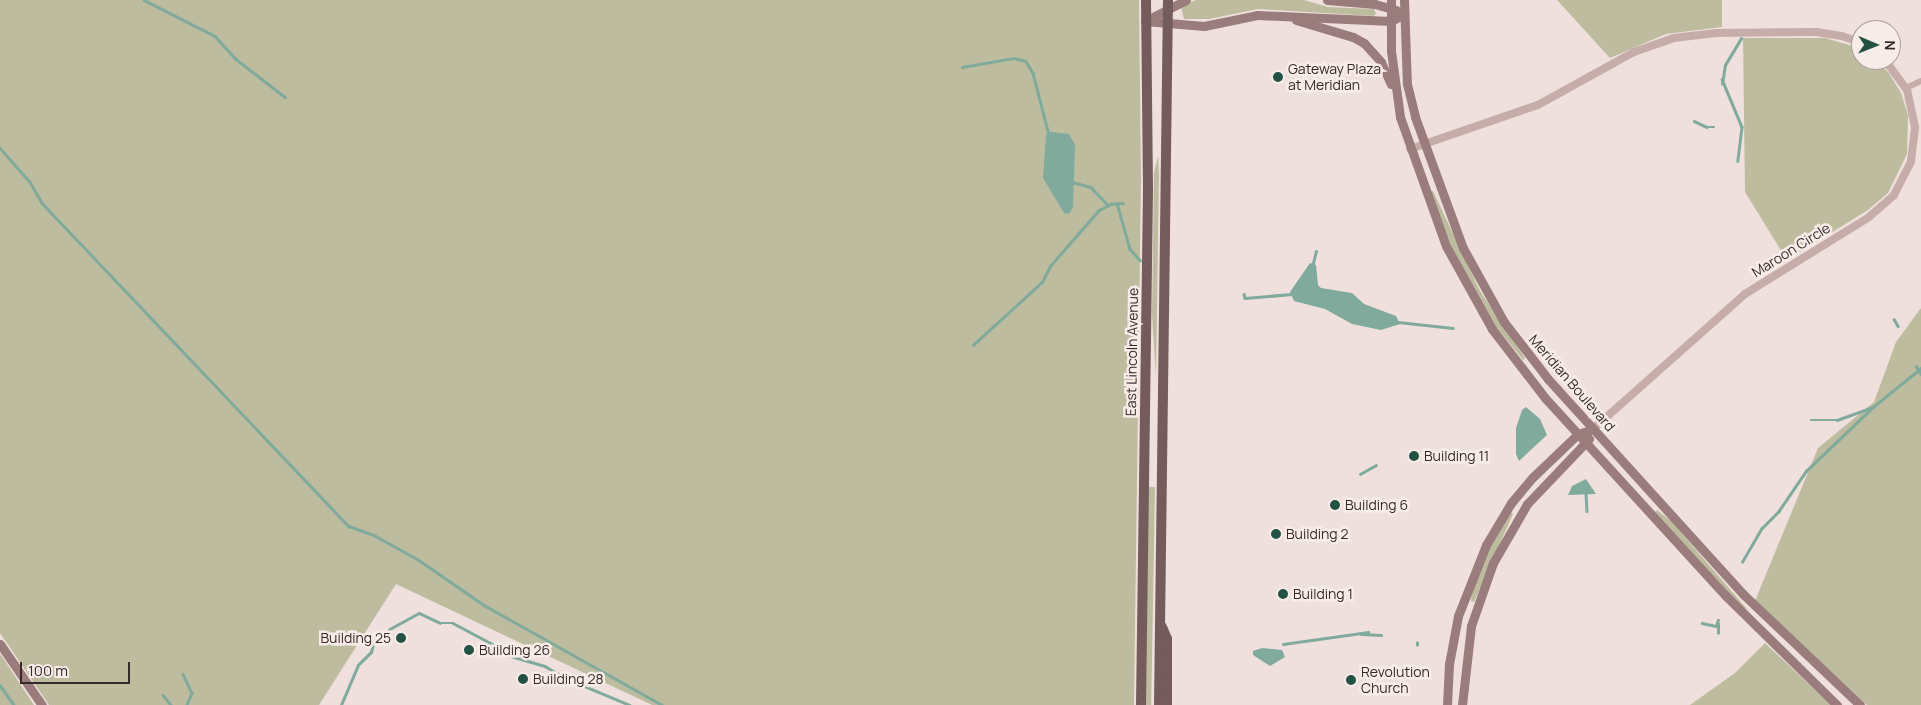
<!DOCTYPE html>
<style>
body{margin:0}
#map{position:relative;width:1921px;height:705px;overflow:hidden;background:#f0e0dd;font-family:Manrope,sans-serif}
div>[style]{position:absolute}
.green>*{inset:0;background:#bdbc9f;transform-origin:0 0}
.water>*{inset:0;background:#7faa9c}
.stream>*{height:2.5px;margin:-1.25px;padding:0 1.25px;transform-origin:1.25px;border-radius:1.25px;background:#7faa9c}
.minor>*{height:6px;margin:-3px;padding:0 3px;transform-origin:3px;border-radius:3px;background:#c6adaa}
.tertiary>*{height:8px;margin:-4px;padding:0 4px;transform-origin:4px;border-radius:4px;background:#c6adaa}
.secondary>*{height:9px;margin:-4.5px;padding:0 4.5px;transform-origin:4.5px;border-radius:4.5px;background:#9a7c7c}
.primary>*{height:10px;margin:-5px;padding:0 5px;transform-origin:5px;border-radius:5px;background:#755c5c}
.dots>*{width:14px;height:14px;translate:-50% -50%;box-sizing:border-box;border:2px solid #f8ece9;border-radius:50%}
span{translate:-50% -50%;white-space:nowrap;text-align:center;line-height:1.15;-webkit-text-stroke:5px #f8ece9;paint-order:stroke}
.poi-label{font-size:14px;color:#35292a}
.left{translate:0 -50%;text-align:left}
.right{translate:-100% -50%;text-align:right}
.street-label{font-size:14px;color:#35292a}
.north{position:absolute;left:1851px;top:20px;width:50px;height:50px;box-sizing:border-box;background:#f8ece9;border:1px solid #aa9e9d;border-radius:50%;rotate:91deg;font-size:14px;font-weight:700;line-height:20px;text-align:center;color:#35292a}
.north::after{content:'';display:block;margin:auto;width:18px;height:22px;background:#235244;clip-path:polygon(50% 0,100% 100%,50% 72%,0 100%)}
.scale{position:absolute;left:20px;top:662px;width:110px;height:22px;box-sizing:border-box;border:2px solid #35292a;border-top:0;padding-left:6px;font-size:15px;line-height:18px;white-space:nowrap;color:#35292a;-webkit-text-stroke:4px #f8ece9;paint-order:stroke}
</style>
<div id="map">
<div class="green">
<i style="clip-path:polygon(0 0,1139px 0,1141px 178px,1134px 705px,652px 705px,396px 584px,319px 705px,49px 705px,0 633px)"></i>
<i style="clip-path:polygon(1196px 0,1304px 0,1328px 7px,1374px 9px,1376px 13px,1374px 16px,1258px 9px,1209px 19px,1184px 19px,1181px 7px)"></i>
<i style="clip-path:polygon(1557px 0,1722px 0,1722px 27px,1666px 34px,1610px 58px)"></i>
<i style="clip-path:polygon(1743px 38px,1825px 38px,1856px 47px,1861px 49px,1861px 60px,1876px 60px,1889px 73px,1901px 93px,1908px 115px,1907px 154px,1888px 193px,1868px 210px,1787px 260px,1745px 192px)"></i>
<i style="clip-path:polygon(1158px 156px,1159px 173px,1156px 377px,1152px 315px,1154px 173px)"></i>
<i style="clip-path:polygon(1433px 191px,1480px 291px,1525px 358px,1523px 360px,1494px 324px,1462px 269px,1442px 225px,1430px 192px)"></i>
<i style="clip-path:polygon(1921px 308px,1921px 705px,1867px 705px,1755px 601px,1818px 448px,1874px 402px,1896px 342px)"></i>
<i style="left:1155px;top:487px;width:218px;height:9px;rotate:91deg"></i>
<i style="clip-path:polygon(1657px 510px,1671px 521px,1747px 609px,1741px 607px,1655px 512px)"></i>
<i style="clip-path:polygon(1510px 512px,1513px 514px,1474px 602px,1471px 601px,1472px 586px,1491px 543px)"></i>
<i style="clip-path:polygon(1765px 643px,1831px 705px,1690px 705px,1735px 673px)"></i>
<i style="clip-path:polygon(0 654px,5px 661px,34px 705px,0 705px)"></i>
</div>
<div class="water">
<i style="clip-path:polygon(1051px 132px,1069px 134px,1075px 145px,1073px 207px,1069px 214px,1064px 213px,1043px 178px,1046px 135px)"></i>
<i style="clip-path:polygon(1310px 263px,1316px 265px,1318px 285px,1321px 288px,1352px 293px,1364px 304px,1396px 316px,1400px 324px,1381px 330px,1352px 324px,1325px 309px,1294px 301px,1290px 292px)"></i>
<i style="clip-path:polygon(1526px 407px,1540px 419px,1547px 435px,1519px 461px,1516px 454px,1516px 428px,1522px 410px)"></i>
<i style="clip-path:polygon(1586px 479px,1596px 494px,1568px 495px,1572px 486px)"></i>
<i style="clip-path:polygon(1262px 648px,1282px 650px,1285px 657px,1270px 666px,1253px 655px,1253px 651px)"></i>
</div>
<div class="stream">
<i style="left:144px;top:0;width:80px;rotate:26.9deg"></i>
<i style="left:215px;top:36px;width:31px;rotate:48deg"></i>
<i style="left:236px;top:59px;width:62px;rotate:37.8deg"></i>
<i style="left:962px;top:67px;width:53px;rotate:-9.8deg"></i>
<i style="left:1014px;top:58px;width:12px;rotate:14deg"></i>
<i style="left:1026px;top:61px;width:14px;rotate:60deg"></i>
<i style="left:1033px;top:73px;width:64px;rotate:75.5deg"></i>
<i style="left:1722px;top:79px;width:52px;rotate:67.4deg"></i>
<i style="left:1742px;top:127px;width:34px;rotate:97deg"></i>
<i style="left:1722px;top:84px;width:19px;rotate:-81deg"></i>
<i style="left:1725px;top:65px;width:31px;rotate:-59deg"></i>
<i style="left:1694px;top:121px;width:14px;rotate:25deg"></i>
<i style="left:1707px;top:127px;width:7px"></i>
<i style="left:0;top:148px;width:45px;rotate:48.6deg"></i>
<i style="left:30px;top:182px;width:24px;rotate:60deg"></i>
<i style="left:42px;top:203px;width:446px;rotate:46.5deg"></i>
<i style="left:349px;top:526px;width:27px;rotate:20deg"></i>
<i style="left:374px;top:535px;width:51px;rotate:29.1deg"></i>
<i style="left:419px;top:560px;width:79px;rotate:34.7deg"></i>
<i style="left:484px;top:605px;width:204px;rotate:29.3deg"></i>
<i style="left:1072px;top:182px;width:20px;rotate:15deg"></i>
<i style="left:1091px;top:187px;width:25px;rotate:47deg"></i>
<i style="left:1117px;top:203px;width:48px;rotate:74.2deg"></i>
<i style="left:1130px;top:249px;width:15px;rotate:48deg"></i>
<i style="left:1312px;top:267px;width:16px;rotate:-76deg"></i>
<i style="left:1244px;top:294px;width:4px;rotate:76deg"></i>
<i style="left:1245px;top:298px;width:47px;rotate:-4.9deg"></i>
<i style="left:1894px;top:319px;width:8px;rotate:60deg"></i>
<i style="left:1398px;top:322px;width:55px;rotate:6.2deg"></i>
<i style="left:973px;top:345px;width:93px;rotate:-42.4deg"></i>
<i style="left:1042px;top:282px;width:18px;rotate:-63deg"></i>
<i style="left:1050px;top:266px;width:74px;rotate:-48.8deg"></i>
<i style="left:1099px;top:210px;width:13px;rotate:-27deg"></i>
<i style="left:1111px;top:204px;width:12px;rotate:-5deg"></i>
<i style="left:1916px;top:366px;width:9px;rotate:58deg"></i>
<i style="left:1811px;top:420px;width:26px"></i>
<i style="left:1837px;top:420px;width:38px;rotate:-20deg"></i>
<i style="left:1873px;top:407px;width:62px;rotate:-39.1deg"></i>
<i style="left:1360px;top:474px;width:18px;rotate:-29deg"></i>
<i style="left:1586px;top:493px;width:18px;rotate:87deg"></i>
<i style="left:1742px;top:562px;width:39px;rotate:-60deg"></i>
<i style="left:1762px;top:528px;width:23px;rotate:-45deg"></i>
<i style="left:1778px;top:512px;width:50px;rotate:-55.7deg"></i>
<i style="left:1806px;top:471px;width:93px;rotate:-43.7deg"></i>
<i style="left:1702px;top:623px;width:14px;rotate:12deg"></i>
<i style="left:1716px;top:626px;width:6px;rotate:-72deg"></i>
<i style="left:1718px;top:633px;width:9px;rotate:-90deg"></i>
<i style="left:1361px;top:634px;width:20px;rotate:3deg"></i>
<i style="left:1283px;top:644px;width:86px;rotate:-8deg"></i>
<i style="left:1417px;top:645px;width:2px;rotate:-90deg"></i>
<i style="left:183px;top:674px;width:21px;rotate:65deg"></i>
<i style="left:192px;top:693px;width:13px;rotate:113deg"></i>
<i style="left:0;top:685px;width:24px;rotate:55deg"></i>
<i style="left:163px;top:695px;width:13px;rotate:51deg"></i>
<i style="left:341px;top:705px;width:43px;rotate:-67deg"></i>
<i style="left:358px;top:665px;width:18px;rotate:-45deg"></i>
<i style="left:371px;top:652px;width:16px;rotate:-75deg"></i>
<i style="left:375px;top:637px;width:50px;rotate:-28.6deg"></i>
<i style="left:419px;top:613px;width:23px;rotate:25deg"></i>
<i style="left:440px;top:623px;width:13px"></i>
<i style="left:453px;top:623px;width:49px;rotate:28.1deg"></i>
<i style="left:496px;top:646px;width:11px;rotate:45deg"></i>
<i style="left:504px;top:654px;width:43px;rotate:16.3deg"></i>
<i style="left:545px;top:666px;width:23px;rotate:31deg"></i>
<i style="left:565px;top:678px;width:70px;rotate:22.6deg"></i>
</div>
<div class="minor">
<i style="left:1906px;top:88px;width:17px;rotate:-25deg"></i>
</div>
<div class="tertiary">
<i style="left:1410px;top:149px;width:135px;rotate:-19deg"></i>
<i style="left:1538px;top:105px;width:110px;rotate:-28.9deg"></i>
<i style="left:1634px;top:52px;width:42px;rotate:-19.3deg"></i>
<i style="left:1674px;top:38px;width:42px;rotate:-6.8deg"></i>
<i style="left:1716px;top:33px;width:100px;rotate:-0.6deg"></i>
<i style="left:1816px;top:32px;width:26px;rotate:9deg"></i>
<i style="left:1842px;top:36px;width:20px;rotate:20deg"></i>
<i style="left:1593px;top:429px;width:203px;rotate:-41.6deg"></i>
<i style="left:1745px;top:294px;width:146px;rotate:-31.8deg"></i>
<i style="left:1869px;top:217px;width:33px;rotate:-41deg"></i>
<i style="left:1894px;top:195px;width:38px;rotate:-63deg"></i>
<i style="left:1911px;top:161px;width:34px;rotate:-83deg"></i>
<i style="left:1915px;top:127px;width:38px;rotate:-102deg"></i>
<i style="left:1907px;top:90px;width:37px;rotate:-126deg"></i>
</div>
<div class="secondary">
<i style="left:1327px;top:0;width:48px;rotate:4.8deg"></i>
<i style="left:1375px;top:4px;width:22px;rotate:16deg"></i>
<i style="left:1391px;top:0;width:51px;rotate:90deg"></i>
<i style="left:1391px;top:51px;width:67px;rotate:82.2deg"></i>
<i style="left:1400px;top:117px;width:137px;rotate:70.4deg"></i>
<i style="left:1446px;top:246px;width:95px;rotate:61deg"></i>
<i style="left:1492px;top:329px;width:88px;rotate:52.4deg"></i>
<i style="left:1546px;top:399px;width:267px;rotate:47.6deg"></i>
<i style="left:1726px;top:596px;width:156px;rotate:44.5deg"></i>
<i style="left:1404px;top:0;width:84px;rotate:88deg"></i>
<i style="left:1407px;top:84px;width:34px;rotate:76deg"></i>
<i style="left:1415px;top:117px;width:140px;rotate:69.9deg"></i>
<i style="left:1463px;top:248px;width:85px;rotate:61deg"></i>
<i style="left:1504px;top:322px;width:72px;rotate:52.3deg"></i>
<i style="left:1548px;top:379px;width:292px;rotate:47.8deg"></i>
<i style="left:1744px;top:595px;width:160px;rotate:43.5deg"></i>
<i style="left:1296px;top:20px;width:59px;rotate:16.6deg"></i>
<i style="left:1353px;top:37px;width:13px;rotate:29deg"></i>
<i style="left:1364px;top:43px;width:25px;rotate:48deg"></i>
<i style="left:1381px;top:62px;width:24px;rotate:66deg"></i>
<i style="left:1145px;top:21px;width:59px;rotate:4.8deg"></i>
<i style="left:1204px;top:26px;width:54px;rotate:-11.7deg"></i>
<i style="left:1257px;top:15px;width:134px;rotate:2.6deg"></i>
<i style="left:1391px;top:21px;width:15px;rotate:-28deg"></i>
<i style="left:1145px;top:21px;width:46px;rotate:-27.1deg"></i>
<i style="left:0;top:644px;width:74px;rotate:55.5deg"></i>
<i style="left:1447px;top:705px;width:41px;rotate:-87.2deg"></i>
<i style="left:1449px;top:664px;width:49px;rotate:-79.4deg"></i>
<i style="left:1458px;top:616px;width:76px;rotate:-68.5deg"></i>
<i style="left:1486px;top:545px;width:49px;rotate:-59.2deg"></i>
<i style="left:1511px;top:503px;width:35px;rotate:-50deg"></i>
<i style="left:1534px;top:476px;width:61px;rotate:-43.7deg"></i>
<i style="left:1578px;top:434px;width:16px;rotate:-18deg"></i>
<i style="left:1462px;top:705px;width:80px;rotate:-83.5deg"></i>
<i style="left:1471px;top:626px;width:67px;rotate:-70.8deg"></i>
<i style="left:1493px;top:563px;width:68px;rotate:-60deg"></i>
<i style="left:1527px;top:504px;width:90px;rotate:-46.4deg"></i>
</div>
<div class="primary">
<i style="left:1162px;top:627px;width:13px;rotate:67deg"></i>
<i style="left:1167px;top:639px;width:66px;rotate:90deg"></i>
<i style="left:1141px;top:705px;width:516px;rotate:-89.22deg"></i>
<i style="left:1148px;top:189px;width:189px;rotate:-90.6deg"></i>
<i style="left:1159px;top:705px;width:705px;rotate:-89.27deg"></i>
</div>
<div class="dots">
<i style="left:1278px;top:77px;background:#235244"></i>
<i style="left:1414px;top:456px;background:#235244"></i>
<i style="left:1335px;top:505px;background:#235244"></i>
<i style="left:1276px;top:534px;background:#235244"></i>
<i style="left:1283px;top:594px;background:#235244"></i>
<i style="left:401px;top:638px;background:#235244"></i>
<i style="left:469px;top:650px;background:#235244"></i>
<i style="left:523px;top:679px;background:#235244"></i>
<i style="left:1351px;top:680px;background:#235244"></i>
</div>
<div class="poi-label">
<span class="left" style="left:1288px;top:77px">Gateway Plaza<br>at Meridian</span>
<span class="left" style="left:1424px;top:456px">Building 11</span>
<span class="left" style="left:1345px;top:505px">Building 6</span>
<span class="left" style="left:1286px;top:534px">Building 2</span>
<span class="left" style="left:1293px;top:594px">Building 1</span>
<span class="right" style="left:391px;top:638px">Building 25</span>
<span class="left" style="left:479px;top:650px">Building 26</span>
<span class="left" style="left:1361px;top:680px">Revolution<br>Church</span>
<span class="left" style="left:533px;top:679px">Building 28</span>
</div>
<div class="street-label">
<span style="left:1791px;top:250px;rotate:-32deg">Maroon Circle</span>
<span style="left:1132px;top:352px;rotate:-89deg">East Lincoln Avenue</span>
<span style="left:1572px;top:383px;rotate:49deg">Meridian Boulevard</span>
</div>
<div class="north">N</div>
<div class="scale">100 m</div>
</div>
